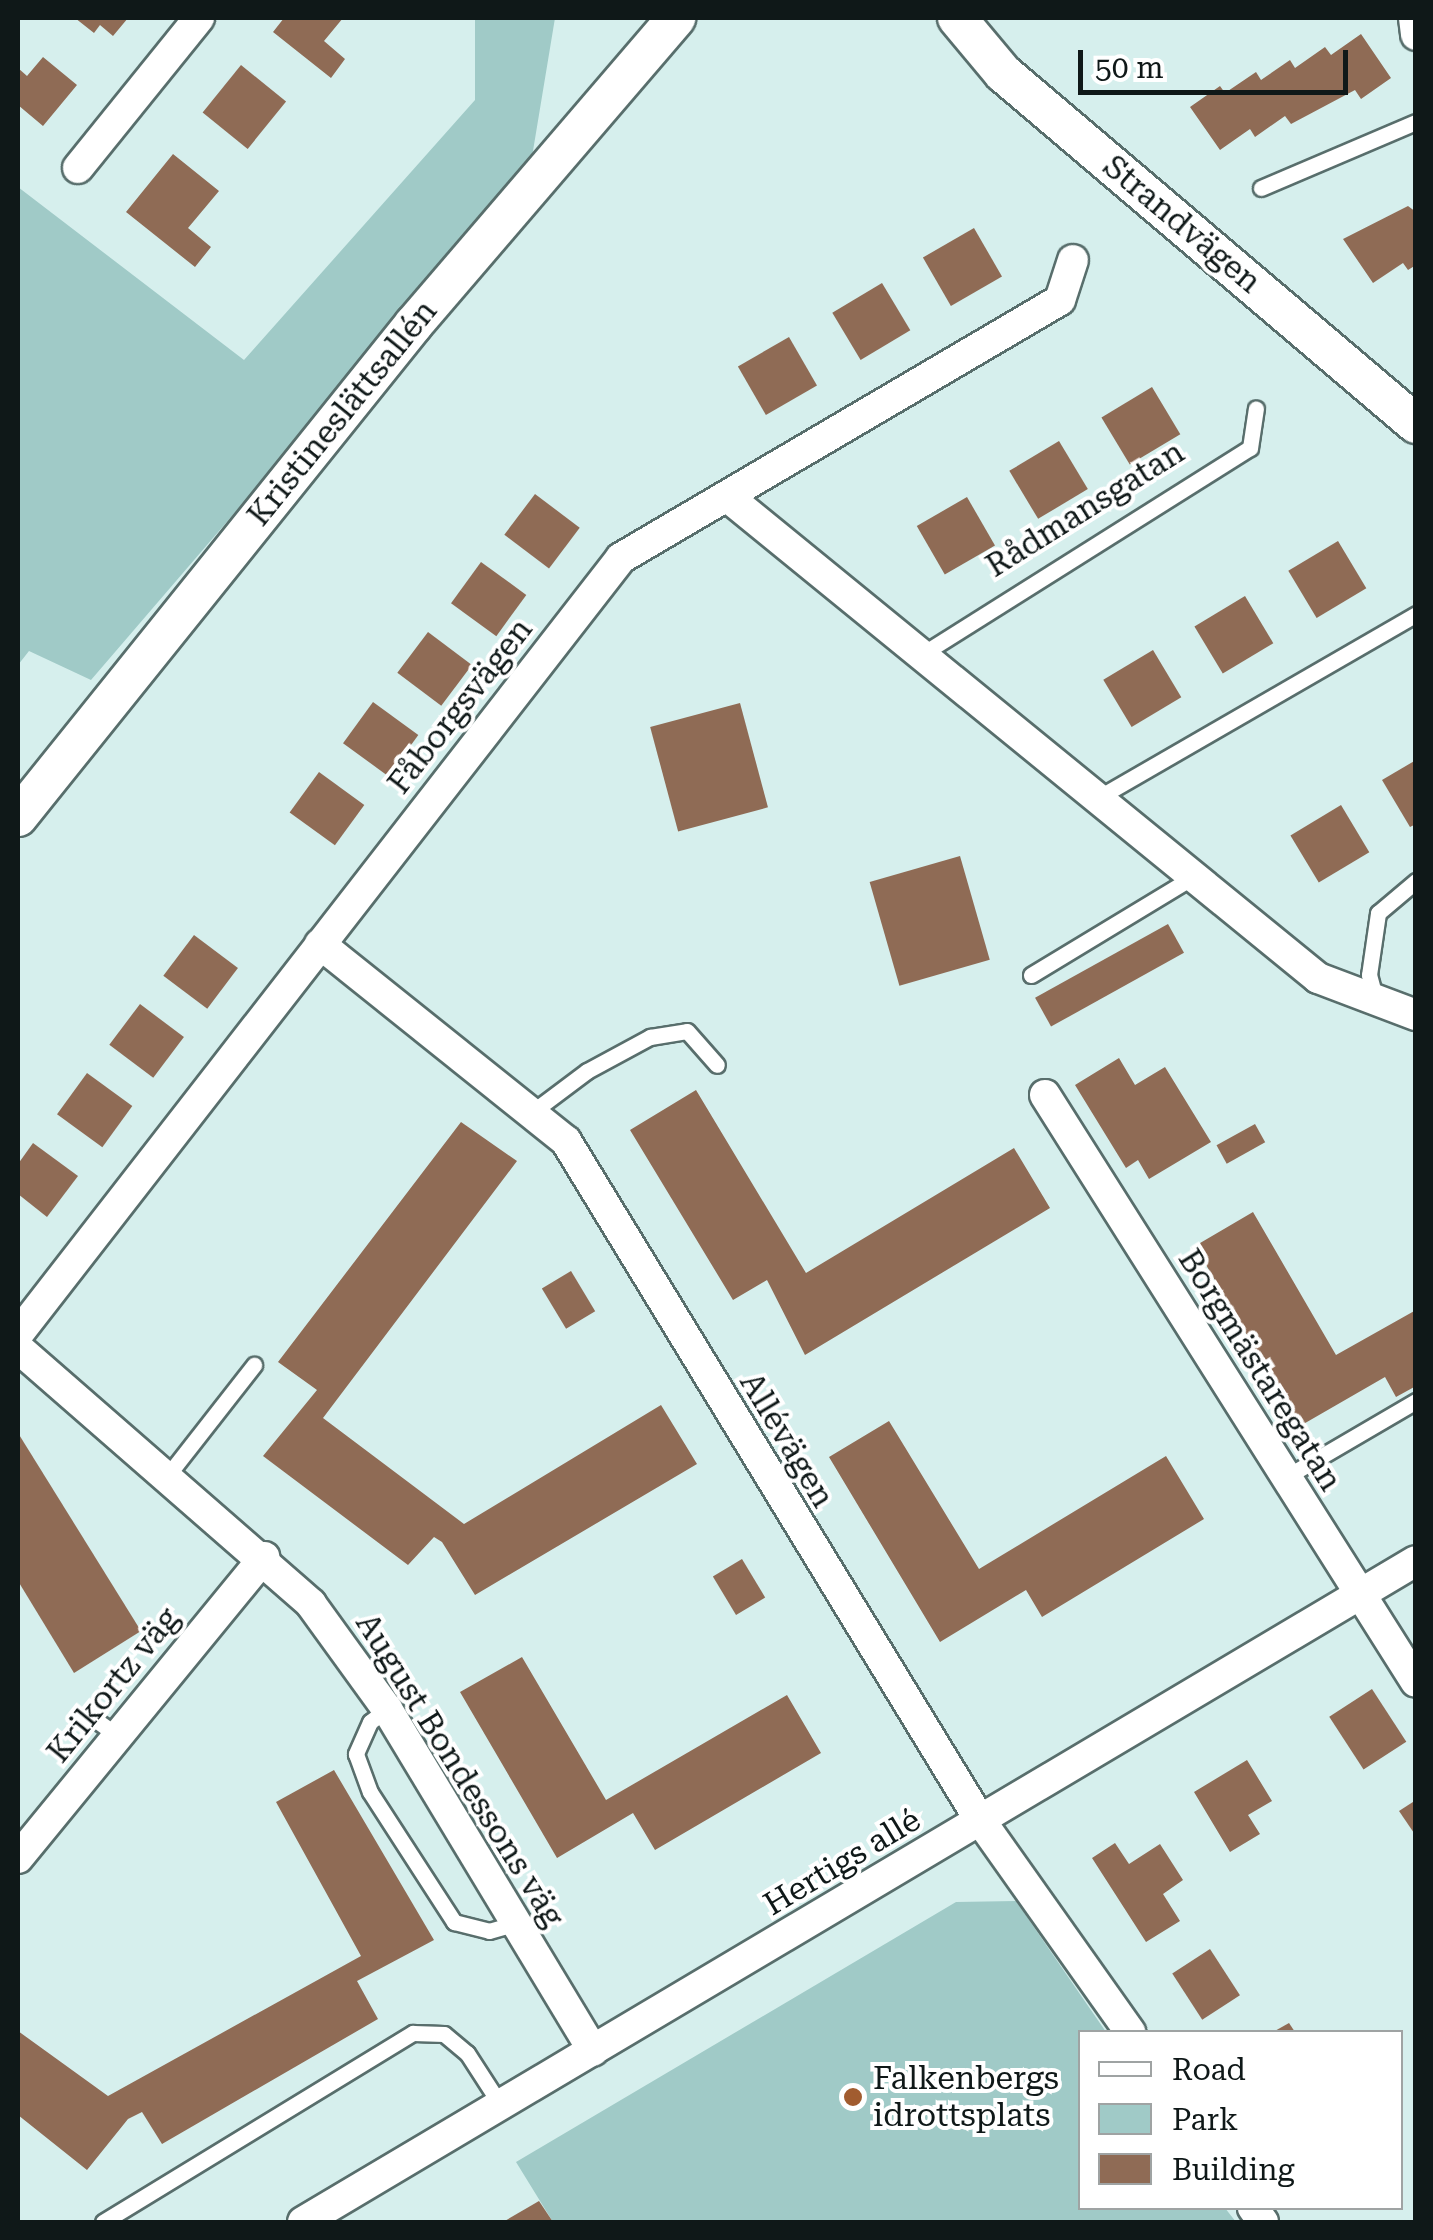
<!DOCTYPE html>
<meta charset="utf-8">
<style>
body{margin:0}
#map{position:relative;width:1433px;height:2240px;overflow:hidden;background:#d6efed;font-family:"Roboto Serif",serif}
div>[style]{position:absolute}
.green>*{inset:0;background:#a0cac7}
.building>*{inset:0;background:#8f6b55;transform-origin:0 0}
.roads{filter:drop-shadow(2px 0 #586e6c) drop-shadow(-2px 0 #586e6c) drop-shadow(0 2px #586e6c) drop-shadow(0 -2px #586e6c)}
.service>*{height:15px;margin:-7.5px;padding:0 7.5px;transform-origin:7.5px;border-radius:7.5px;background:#fff}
.minor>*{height:30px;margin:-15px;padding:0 15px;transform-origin:15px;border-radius:15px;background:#fff}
.tertiary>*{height:38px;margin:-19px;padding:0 19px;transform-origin:19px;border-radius:19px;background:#fff}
.dots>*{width:28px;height:28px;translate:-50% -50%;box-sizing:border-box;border:5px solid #fff;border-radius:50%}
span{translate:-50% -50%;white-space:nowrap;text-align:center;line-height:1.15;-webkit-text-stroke:8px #fff;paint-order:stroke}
.street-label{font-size:32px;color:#0f1818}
.poi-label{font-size:32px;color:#0f1818}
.left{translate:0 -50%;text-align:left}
.frame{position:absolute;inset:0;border:20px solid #0f1818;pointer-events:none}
.legend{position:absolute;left:1078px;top:2030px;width:325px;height:180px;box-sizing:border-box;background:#fff;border:2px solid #9fa3a3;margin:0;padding:12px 18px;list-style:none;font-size:30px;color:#0f1818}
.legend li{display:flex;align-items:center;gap:20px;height:50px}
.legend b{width:50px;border:2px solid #9fa3a3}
.scale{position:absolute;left:1078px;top:50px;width:270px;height:45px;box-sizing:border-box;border:5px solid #0f1818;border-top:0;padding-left:12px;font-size:30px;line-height:35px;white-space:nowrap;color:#0f1818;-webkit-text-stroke:8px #fff;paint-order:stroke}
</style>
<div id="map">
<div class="green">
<i style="clip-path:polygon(475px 18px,555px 18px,530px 169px,91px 680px,29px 651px,18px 665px,18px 187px,244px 360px,475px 100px)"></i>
<i style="clip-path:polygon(1016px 1901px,1106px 2032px,1080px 2032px,1080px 2208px,1225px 2208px,1236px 2222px,553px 2222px,516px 2162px,956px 1902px)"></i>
</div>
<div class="building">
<i style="clip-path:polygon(75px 18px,128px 18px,113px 36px,100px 25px,94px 33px)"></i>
<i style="clip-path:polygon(284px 18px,343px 18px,324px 41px,345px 59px,331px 78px,273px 32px)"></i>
<i style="clip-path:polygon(1361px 34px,1391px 78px,1361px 99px,1355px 90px,1291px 124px,1285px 116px,1255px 137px,1250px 129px,1220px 150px,1190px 107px,1220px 86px,1225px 93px,1256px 72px,1261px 80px,1290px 60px,1295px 68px,1325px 47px,1331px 55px)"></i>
<i style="clip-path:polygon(43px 57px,77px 85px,43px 126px,18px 105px,18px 68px,27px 76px)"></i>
<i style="left:241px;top:65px;width:58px;height:61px;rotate:39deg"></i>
<i style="clip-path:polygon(173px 154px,219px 191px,188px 228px,211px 247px,195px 267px,126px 212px)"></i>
<i style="clip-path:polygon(1408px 206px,1416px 212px,1416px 265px,1408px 270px,1403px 263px,1373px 283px,1343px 239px)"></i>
<i style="left:974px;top:228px;width:56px;height:59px;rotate:60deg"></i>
<i style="left:882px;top:283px;width:55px;height:58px;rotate:59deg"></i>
<i style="left:789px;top:337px;width:56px;height:59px;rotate:60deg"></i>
<i style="left:1152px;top:387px;width:55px;height:59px;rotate:59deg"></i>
<i style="left:1059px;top:441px;width:56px;height:58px;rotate:59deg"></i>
<i style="left:535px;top:494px;width:56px;height:51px;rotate:37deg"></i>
<i style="left:967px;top:497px;width:56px;height:58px;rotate:60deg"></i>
<i style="left:1338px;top:541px;width:55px;height:58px;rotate:59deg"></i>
<i style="left:481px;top:562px;width:56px;height:51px;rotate:36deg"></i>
<i style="left:1245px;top:596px;width:55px;height:59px;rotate:59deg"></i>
<i style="left:428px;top:632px;width:55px;height:51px;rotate:37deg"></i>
<i style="left:1153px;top:650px;width:55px;height:58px;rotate:59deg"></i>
<i style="left:373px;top:702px;width:56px;height:51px;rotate:36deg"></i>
<i style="left:740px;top:703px;width:108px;height:93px;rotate:75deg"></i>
<i style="clip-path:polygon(1416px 760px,1416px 824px,1410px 827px,1382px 780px)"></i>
<i style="left:319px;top:772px;width:56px;height:50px;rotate:36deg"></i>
<i style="left:1341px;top:805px;width:55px;height:59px;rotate:59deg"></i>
<i style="left:960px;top:856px;width:108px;height:94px;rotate:74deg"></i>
<i style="left:1168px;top:924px;width:33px;height:152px;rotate:61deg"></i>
<i style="left:194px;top:935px;width:55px;height:51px;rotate:37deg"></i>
<i style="left:140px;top:1004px;width:55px;height:51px;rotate:37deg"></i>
<i style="clip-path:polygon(1119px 1058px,1135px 1085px,1165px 1067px,1211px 1142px,1149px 1179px,1138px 1160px,1126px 1168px,1075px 1085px)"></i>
<i style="left:87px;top:1073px;width:56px;height:51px;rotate:36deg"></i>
<i style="clip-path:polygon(696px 1090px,806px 1273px,1014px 1148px,1050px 1208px,805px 1355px,767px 1280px,733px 1300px,630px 1130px)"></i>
<i style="clip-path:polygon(461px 1122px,517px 1161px,323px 1418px,464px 1524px,661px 1405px,697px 1464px,475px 1595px,442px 1542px,434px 1537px,408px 1565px,263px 1456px,317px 1390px,278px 1362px)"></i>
<i style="left:1255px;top:1124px;width:21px;height:44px;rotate:61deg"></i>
<i style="clip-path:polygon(33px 1143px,78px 1176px,47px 1217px,18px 1194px,18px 1164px)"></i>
<i style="clip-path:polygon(1253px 1212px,1336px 1355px,1416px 1310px,1416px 1386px,1396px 1397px,1385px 1377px,1300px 1426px,1195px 1246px)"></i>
<i style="left:571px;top:1271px;width:47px;height:34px;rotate:59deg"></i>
<i style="clip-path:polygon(889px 1421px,979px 1569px,1166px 1456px,1204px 1519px,1042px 1617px,1026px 1590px,940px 1642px,829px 1457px)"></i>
<i style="clip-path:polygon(18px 1433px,141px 1631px,74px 1673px,18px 1581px)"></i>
<i style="left:742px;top:1559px;width:45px;height:34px;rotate:59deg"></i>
<i style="clip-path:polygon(522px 1657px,606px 1800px,787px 1695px,821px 1753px,655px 1850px,633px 1813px,557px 1858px,460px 1692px)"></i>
<i style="left:1372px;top:1689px;width:63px;height:51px;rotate:57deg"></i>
<i style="clip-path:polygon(1247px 1760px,1272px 1801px,1248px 1815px,1260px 1834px,1230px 1852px,1194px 1792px)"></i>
<i style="clip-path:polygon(334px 1770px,434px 1940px,357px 1981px,378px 2019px,162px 2144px,142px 2112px,128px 2119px,87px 2170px,18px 2115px,18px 2031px,108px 2096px,361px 1956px,276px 1802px)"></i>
<i style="clip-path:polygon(1416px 1800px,1416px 1836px,1399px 1811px)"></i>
<i style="clip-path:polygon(1115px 1843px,1129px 1864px,1160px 1844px,1183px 1880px,1163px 1894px,1180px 1921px,1146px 1942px,1092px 1858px)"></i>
<i style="left:1210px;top:1949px;width:55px;height:45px;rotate:57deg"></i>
<i style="clip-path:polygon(1289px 2023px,1295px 2032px,1273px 2032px)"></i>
<i style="clip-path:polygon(539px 2201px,553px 2222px,503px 2222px)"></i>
</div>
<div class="roads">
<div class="service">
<i style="left:1261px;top:188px;width:168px;rotate:-23.1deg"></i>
<i style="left:924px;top:653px;width:385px;rotate:-32.2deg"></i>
<i style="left:1250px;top:448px;width:40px;rotate:-81.5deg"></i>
<i style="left:1096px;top:799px;width:370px;rotate:-30deg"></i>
<i style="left:1031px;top:975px;width:189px;rotate:-31.2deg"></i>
<i style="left:1375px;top:997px;width:23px;rotate:-105deg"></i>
<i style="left:1369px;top:975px;width:63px;rotate:-81.7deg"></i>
<i style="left:1378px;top:913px;width:50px;rotate:-40.1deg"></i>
<i style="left:535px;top:1110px;width:65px;rotate:-36.9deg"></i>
<i style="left:587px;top:1071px;width:72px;rotate:-28.4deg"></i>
<i style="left:650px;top:1037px;width:37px;rotate:-9deg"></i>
<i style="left:687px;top:1031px;width:45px;rotate:48.6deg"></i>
<i style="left:168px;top:1475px;width:140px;rotate:-52deg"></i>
<i style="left:1286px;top:1477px;width:151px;rotate:-30.3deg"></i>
<i style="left:387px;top:1709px;width:21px;rotate:143deg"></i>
<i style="left:370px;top:1722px;width:35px;rotate:114deg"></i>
<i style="left:356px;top:1754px;width:40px;rotate:69.8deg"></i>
<i style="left:370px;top:1792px;width:155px;rotate:57.1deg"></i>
<i style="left:454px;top:1922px;width:36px;rotate:14deg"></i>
<i style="left:489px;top:1931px;width:29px;rotate:-16deg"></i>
<i style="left:100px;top:1723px;width:22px;rotate:36deg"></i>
<i style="left:103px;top:2222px;width:363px;rotate:-31.4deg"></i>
<i style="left:413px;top:2033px;width:31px;rotate:2deg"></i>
<i style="left:444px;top:2034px;width:30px;rotate:40deg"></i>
<i style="left:467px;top:2053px;width:61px;rotate:57.1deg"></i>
</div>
<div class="minor">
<i style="left:1414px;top:18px;width:17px;rotate:83deg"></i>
<i style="left:78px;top:168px;width:193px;rotate:-51.1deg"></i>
<i style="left:728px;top:497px;width:761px;rotate:39.19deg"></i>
<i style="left:1318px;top:978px;width:105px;rotate:20.7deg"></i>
<i style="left:320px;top:944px;width:315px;rotate:38.7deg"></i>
<i style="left:566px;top:1141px;width:795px;rotate:58.63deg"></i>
<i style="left:980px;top:1820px;width:260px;rotate:54.7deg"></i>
<i style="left:1045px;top:1095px;width:694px;rotate:57.71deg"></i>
<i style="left:18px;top:1334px;width:983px;rotate:-52.15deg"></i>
<i style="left:621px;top:558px;width:509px;rotate:-30.44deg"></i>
<i style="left:1060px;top:300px;width:42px;rotate:-72deg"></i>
<i style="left:18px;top:1348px;width:389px;rotate:41.1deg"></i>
<i style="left:311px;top:1604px;width:130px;rotate:54.1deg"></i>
<i style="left:387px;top:1709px;width:399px;rotate:58.9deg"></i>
<i style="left:18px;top:1858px;width:389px;rotate:-50.7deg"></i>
<i style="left:1253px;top:2208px;width:17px;rotate:54deg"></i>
<i style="left:303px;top:2222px;width:1294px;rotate:-30.71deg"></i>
</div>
<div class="tertiary">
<i style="left:957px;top:18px;width:72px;rotate:50.1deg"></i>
<i style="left:1003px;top:73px;width:542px;rotate:40.36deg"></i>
<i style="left:18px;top:817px;width:632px;rotate:-51.23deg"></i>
<i style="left:414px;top:324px;width:403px;rotate:-49.4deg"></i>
</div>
</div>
<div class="dots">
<i style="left:853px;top:2097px;background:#a15c2f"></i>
</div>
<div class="street-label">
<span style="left:1182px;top:224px;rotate:40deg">Strandvägen</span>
<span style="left:342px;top:413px;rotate:-51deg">Kristineslättsallén</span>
<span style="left:1085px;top:509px;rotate:-32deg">Rådmansgatan</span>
<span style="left:460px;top:706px;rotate:-52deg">Fåborgsvägen</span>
<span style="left:1260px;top:1370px;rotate:58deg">Borgmästaregatan</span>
<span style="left:787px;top:1440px;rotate:59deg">Allévägen</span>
<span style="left:113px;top:1685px;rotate:-51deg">Krikortz väg</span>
<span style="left:460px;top:1770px;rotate:58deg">August Bondessons väg</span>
<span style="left:842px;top:1862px;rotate:-31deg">Hertigs allé</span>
</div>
<div class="poi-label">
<span class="left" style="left:873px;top:2097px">Falkenbergs<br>idrottsplats</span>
</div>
<div class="frame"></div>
<ul class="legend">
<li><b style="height:12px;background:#fff"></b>Road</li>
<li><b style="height:28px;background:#a0cac7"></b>Park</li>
<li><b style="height:28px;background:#8f6b55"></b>Building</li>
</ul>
<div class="scale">50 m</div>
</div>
